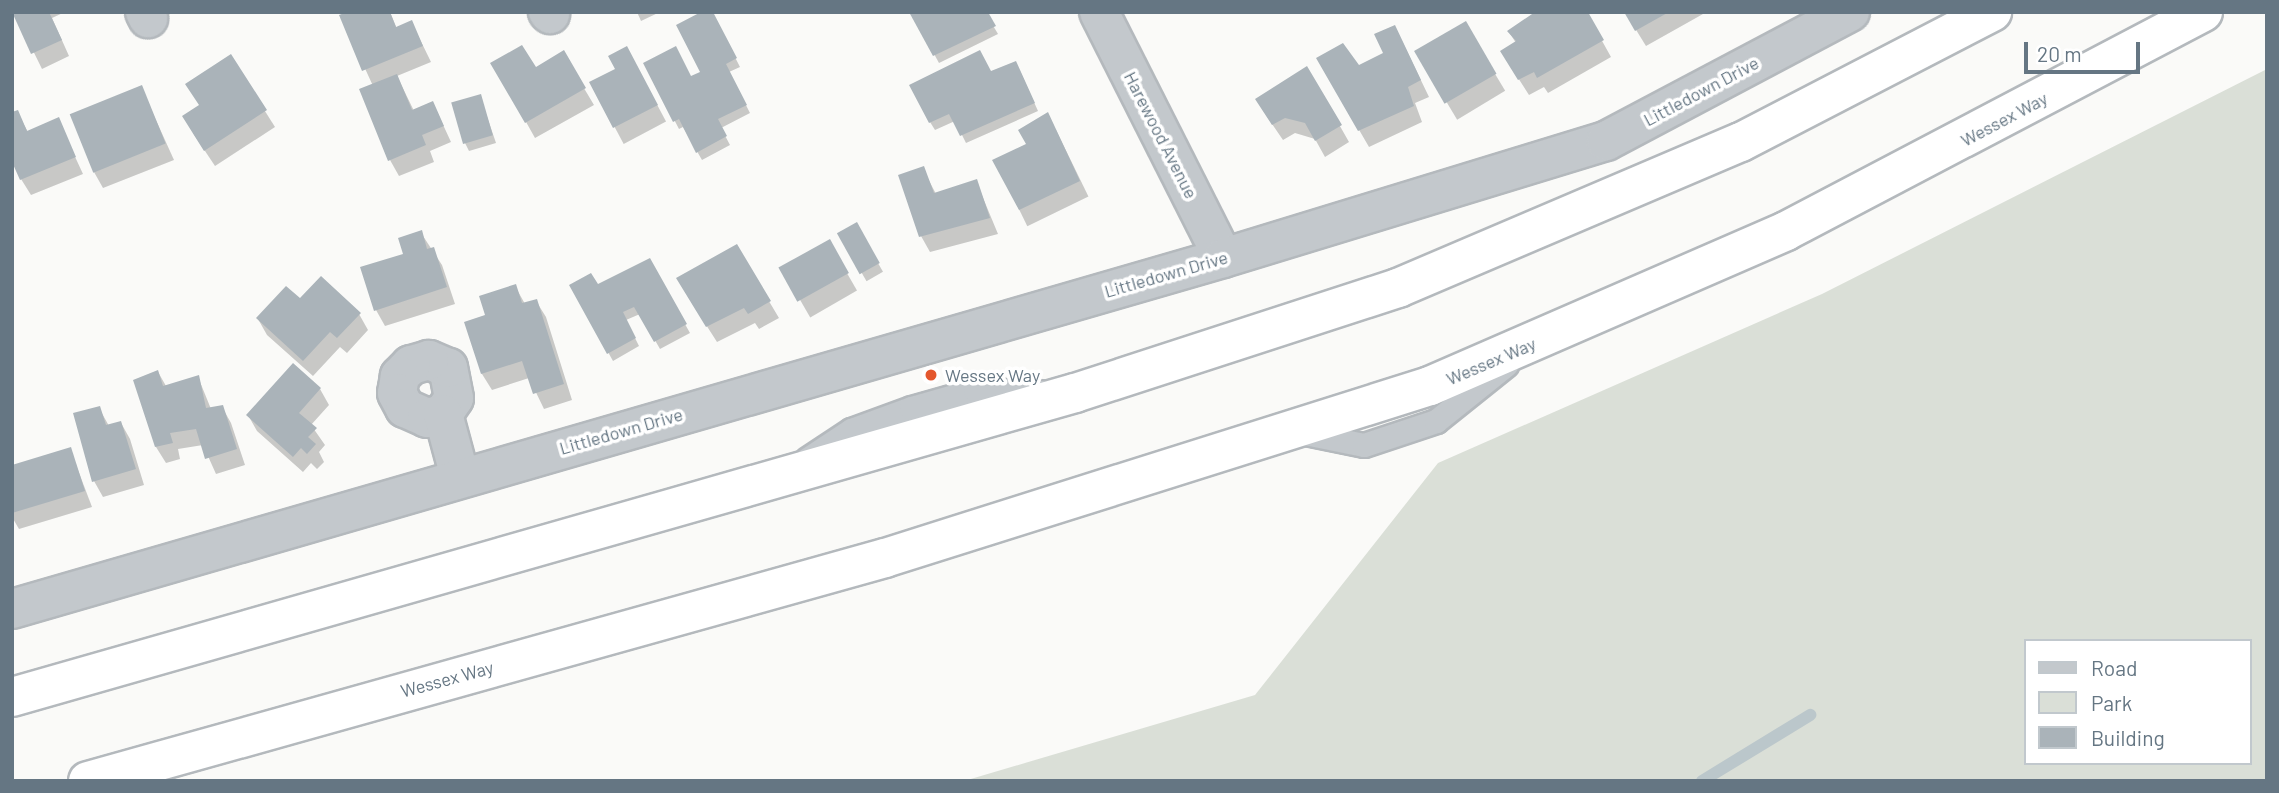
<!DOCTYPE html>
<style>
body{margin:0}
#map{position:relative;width:2279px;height:793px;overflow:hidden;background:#fafaf8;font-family:Barlow,sans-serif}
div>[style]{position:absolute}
.green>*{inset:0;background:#dadfd7}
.shadow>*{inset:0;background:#0003;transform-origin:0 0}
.stream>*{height:12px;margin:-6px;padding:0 6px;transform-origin:6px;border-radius:6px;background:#bbc7cb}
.building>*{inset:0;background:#aab3b9;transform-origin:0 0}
.roads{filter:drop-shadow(2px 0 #b4b9bd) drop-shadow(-2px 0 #b4b9bd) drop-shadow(0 2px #b4b9bd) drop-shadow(0 -2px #b4b9bd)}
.service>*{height:23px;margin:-11.5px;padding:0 11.5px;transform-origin:11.5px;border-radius:11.5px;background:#c3c8cc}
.minor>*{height:38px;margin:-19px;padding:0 19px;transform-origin:19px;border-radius:19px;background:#c3c8cc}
.trunk>*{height:38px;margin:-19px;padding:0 19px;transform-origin:19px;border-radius:19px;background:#fff}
.dots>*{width:19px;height:19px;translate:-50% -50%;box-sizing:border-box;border:4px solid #fff;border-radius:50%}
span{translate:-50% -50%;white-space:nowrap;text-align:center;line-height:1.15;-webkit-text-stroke:7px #fff;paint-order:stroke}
.street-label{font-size:18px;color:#657683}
.poi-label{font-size:18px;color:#657683}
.left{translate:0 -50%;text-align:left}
.frame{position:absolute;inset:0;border:14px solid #657683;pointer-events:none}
.legend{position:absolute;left:2024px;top:639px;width:228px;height:126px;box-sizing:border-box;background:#fff;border:2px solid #c1c8cd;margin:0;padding:9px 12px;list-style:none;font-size:21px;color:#657683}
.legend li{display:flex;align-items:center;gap:14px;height:35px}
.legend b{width:35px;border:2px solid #c1c8cd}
.scale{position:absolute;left:2024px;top:42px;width:116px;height:32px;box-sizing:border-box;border:4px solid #657683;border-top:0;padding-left:9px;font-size:21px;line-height:24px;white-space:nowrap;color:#657683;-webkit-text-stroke:5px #fff;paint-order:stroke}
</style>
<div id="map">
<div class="green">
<i style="clip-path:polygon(evenodd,2267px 69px,2267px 781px,964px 781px,1255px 695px,1438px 463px,1822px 294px,2267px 69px,2025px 641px,2249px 641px,2249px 763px,2025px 763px,2025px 641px)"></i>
</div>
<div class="shadow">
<i style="clip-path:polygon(14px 12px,65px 12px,52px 18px,69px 56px,42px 69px)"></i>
<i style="clip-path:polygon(390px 12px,397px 29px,412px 23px,431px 62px,397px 76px,414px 111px,433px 103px,451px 142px,430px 151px,434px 162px,399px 176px,390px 160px,373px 86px,341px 16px)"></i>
<i style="clip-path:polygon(637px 12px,660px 12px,641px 21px)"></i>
<i style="clip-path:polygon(712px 12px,740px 67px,729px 72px,750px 113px,721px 128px,730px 145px,702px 160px,683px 127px,679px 129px,645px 64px,691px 78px,702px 72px)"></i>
<i style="clip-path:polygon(911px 12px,985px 12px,998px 34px,939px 63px)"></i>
<i style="clip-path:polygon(1586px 12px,1611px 57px,1548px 93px,1544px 87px,1529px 95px,1511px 67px,1516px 43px,1509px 32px)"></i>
<i style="clip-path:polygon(1625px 12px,1703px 12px,1703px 14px,1646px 46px)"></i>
<i style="left:1465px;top:24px;width:78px;height:56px;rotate:59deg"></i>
<i style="clip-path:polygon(1403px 43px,1429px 97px,1415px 103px,1422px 122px,1369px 147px,1318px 59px,1359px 68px)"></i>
<i style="clip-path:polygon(563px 53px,594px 105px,535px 138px,493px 63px,535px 69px)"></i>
<i style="clip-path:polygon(230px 56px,275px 127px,215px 166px,193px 133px,200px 107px)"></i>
<i style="left:636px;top:65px;width:64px;height:48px;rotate:62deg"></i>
<i style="clip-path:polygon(1307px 68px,1349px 142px,1325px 157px,1315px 139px,1295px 133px,1283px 140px,1266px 115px)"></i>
<i style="clip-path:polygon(1020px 71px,1038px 111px,966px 143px,955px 121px,935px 130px,930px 122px,991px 74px)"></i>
<i style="clip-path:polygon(141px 87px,174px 160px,103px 188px,94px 172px)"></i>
<i style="clip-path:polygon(480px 96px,496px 143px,469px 151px,465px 143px)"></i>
<i style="clip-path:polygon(17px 112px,28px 132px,58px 120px,83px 174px,31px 195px,21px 179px)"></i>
<i style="left:1056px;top:130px;width:74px;height:68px;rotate:64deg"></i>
<i style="clip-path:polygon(923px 169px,936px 194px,976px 181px,998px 234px,930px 252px,921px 236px)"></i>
<i style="left:856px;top:225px;width:54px;height:19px;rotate:60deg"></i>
<i style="clip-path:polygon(421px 233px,442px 265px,455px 304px,385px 326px,376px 310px)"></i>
<i style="left:829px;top:242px;width:56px;height:54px;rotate:60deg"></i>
<i style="clip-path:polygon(736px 246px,779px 318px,759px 329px,755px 323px,717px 342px,687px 295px)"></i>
<i style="clip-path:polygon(649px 260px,690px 333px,660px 349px,640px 314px,626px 320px,639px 346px,613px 361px,571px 286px,597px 287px)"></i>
<i style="clip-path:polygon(515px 286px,525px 304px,536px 301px,546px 317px,572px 400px,544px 409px,529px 378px,492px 390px,482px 374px,466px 323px,487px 317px)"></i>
<i style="clip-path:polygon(300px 301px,359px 314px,368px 330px,347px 353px,340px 347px,313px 376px,267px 335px,258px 319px)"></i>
<i style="clip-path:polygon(158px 372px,166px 386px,198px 377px,211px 409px,222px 407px,231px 423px,245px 465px,216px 474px,203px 445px,178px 449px,180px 459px,166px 463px,156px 447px)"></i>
<i style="clip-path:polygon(320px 389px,329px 405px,311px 425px,325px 445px,319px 452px,324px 462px,317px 469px,311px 463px,303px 472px,257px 431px,248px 415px)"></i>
<i style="clip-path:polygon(99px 408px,109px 426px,121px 423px,130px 439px,144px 485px,103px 497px,94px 481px)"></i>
<i style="clip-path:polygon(70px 449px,92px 507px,19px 529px,12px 517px,12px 467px)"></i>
</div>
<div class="stream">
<i style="left:1702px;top:781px;width:127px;rotate:-31.4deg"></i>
</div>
<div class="building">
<i style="clip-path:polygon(12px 12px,49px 12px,62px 40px,31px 54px)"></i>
<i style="clip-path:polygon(347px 12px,390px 12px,396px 27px,412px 20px,423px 46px,362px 71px,339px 15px)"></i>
<i style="clip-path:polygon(701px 12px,713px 12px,737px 58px,726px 64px,747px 105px,718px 119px,727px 136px,696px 153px,679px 119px,673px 122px,643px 63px,676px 46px,691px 76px,700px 72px,676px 25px)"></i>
<i style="clip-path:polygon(909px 12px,988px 12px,996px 26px,933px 56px)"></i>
<i style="clip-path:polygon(1535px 12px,1588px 12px,1604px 40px,1537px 78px,1534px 72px,1518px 80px,1500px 51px,1516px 41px,1507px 31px)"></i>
<i style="clip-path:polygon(1624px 12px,1669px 12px,1635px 31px)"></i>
<i style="left:1466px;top:21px;width:61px;height:60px;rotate:60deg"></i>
<i style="clip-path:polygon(1395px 25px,1421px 80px,1408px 87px,1414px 106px,1358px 131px,1316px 58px,1343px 43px,1359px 65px,1383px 53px,1374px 34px)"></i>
<i style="clip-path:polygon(522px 45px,536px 67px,564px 50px,586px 88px,525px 123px,490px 63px)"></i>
<i style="clip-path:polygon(627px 46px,658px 105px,613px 128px,589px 82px,615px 69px,608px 56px)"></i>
<i style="clip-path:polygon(980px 50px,991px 71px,1016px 61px,1035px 103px,960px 136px,949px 114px,929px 123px,909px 85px)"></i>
<i style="clip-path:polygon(231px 54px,267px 110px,204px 151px,182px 116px,199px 105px,185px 84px)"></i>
<i style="clip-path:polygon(1307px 66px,1342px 125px,1315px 141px,1305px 123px,1285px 118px,1272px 125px,1255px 99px)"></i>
<i style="clip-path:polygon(397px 74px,412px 110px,433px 101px,444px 126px,422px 135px,426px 145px,388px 161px,359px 89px)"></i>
<i style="left:142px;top:85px;width:63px;height:78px;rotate:68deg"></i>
<i style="left:481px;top:94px;width:43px;height:31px;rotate:74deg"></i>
<i style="clip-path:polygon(18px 110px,27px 131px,59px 117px,76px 157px,20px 180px,12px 162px,12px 112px)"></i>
<i style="clip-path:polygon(1048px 112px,1080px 181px,1019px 210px,992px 160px,1026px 144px,1018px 130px)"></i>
<i style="clip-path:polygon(924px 166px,934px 193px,977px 179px,990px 218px,919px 237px,898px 175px)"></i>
<i style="left:857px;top:222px;width:47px;height:23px;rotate:61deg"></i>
<i style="clip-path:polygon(422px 230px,427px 249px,434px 247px,447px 287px,374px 311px,360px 267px,403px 254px,398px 238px)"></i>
<i style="left:830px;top:239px;width:39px;height:59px;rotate:61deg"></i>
<i style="clip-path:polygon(737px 244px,771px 301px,748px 314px,744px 308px,706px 327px,676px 278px)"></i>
<i style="clip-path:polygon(650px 258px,687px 324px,654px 342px,634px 307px,623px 312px,636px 338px,607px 354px,569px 285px,591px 273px,598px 284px)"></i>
<i style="clip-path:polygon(321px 276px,361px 313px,337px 338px,330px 332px,303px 361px,256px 318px,286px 286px,300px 298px)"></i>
<i style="clip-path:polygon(516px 284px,522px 303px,537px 299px,564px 384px,533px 394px,522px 361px,481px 374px,464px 322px,485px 315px,479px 296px)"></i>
<i style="clip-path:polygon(293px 363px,321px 388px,299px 413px,317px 428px,308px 437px,316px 444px,307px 454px,301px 448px,293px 457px,246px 415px)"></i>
<i style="clip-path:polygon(158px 370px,163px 386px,199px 375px,206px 408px,223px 405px,237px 449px,205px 459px,196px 429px,170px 433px,173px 443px,155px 447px,133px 380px)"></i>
<i style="clip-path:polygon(100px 406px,106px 425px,121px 421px,136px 469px,92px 482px,73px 413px)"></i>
<i style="clip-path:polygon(71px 447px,85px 491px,12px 513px,12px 465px)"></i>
</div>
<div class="roads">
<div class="service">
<i style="left:1300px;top:432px;width:65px;rotate:11.5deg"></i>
<i style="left:1364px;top:445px;width:76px;rotate:-18.4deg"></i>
<i style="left:1436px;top:421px;width:90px;rotate:-38.7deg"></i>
<i style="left:807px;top:459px;width:53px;rotate:-33.4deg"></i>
<i style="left:851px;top:430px;width:64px;rotate:-20.1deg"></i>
<i style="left:911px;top:408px;width:66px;rotate:-15.7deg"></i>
<i style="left:975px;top:390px;width:66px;rotate:1.7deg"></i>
</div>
<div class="minor">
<i style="left:145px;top:12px;width:7px;rotate:63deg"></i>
<i style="left:548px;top:12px;width:3px;rotate:45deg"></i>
<i style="left:1099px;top:12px;width:275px;rotate:63.2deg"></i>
<i style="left:443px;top:414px;width:19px;rotate:-55deg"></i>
<i style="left:454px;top:398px;width:31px;rotate:-101deg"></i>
<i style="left:448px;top:368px;width:21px;rotate:-157deg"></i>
<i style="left:429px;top:360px;width:19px;rotate:164deg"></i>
<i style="left:411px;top:365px;width:16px;rotate:135deg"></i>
<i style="left:400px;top:376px;width:17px;rotate:100deg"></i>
<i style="left:397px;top:393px;width:17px;rotate:62deg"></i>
<i style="left:405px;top:408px;width:24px;rotate:24deg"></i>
<i style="left:427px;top:418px;width:16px;rotate:-14deg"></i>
<i style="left:443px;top:414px;width:65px;rotate:74.9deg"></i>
<i style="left:12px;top:609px;width:1261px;rotate:-16.16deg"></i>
<i style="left:1223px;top:258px;width:400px;rotate:-17deg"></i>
<i style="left:1606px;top:141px;width:276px;rotate:-27.9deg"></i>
</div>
<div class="trunk">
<i style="left:12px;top:697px;width:1106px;rotate:-15.96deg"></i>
<i style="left:1075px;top:393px;width:340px;rotate:-18deg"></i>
<i style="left:1398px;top:288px;width:373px;rotate:-23.1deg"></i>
<i style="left:1741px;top:142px;width:283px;rotate:-27.4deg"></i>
<i style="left:88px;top:781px;width:828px;rotate:-15.63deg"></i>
<i style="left:885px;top:558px;width:571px;rotate:-17.52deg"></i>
<i style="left:1430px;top:386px;width:388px;rotate:-23.5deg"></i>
<i style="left:1786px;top:231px;width:471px;rotate:-27.7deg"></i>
</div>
</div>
<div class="dots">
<i style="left:931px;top:375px;background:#e4572e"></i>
</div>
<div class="street-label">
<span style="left:1701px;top:91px;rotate:-28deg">Littledown Drive</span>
<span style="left:2004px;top:119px;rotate:-28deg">Wessex Way</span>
<span style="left:1161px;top:135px;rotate:63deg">Harewood Avenue</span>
<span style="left:1166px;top:274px;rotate:-16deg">Littledown Drive</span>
<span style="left:1491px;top:361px;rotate:-23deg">Wessex Way</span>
<span style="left:621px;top:431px;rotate:-16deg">Littledown Drive</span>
<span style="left:447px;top:679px;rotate:-15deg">Wessex Way</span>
</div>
<div class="poi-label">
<span class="left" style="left:945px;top:375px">Wessex Way</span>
</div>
<div class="frame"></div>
<ul class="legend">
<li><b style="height:9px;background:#c3c8cc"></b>Road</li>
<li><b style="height:19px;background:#dadfd7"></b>Park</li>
<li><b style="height:19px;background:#aab3b9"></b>Building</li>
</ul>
<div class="scale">20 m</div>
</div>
